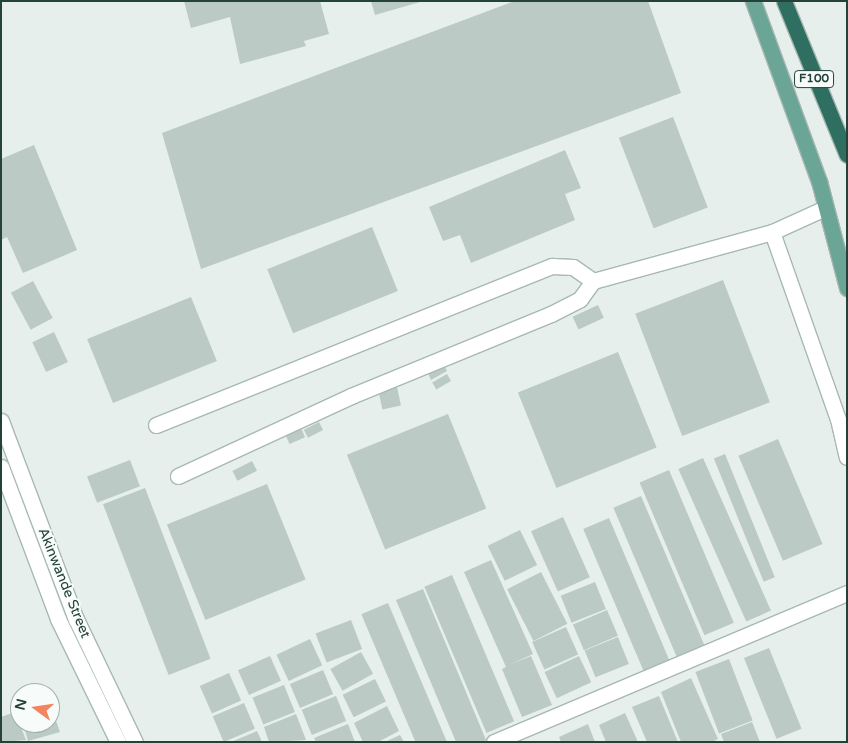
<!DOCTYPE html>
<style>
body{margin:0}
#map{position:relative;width:848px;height:743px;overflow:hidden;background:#e6efeb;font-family:"Varela Round",sans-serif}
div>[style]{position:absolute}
.building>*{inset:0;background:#bbcac4;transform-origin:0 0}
.roads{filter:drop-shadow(1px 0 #a8b8b2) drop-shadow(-1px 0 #a8b8b2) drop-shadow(0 1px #a8b8b2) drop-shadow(0 -1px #a8b8b2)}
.minor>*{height:15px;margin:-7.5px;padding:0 7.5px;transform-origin:7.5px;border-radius:7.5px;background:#fff}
.major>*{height:15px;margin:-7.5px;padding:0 7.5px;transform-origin:7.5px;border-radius:7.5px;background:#6aa596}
.highway>*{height:15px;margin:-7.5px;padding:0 7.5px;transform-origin:7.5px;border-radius:7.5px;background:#2f6f62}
span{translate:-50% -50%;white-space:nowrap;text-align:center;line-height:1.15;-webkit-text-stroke:4px #f7fbf9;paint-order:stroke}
.shield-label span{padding:1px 4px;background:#f7fbf9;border:1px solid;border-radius:4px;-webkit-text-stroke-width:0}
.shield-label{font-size:12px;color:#24423a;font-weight:700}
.street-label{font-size:14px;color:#24423a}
.frame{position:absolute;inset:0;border:2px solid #24423a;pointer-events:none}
.north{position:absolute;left:10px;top:683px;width:50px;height:50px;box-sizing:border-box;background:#f7fbf9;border:1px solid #a3b1ad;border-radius:50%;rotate:284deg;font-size:14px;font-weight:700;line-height:20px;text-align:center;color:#24423a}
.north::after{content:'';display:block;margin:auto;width:18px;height:22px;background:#f4845f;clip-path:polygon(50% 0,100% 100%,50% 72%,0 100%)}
</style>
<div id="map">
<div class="building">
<i style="clip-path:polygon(184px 1px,320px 1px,329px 34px,304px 41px,306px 46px,240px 64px,230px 17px,191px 28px)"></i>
<i style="clip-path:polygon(371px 1px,420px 1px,420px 2px,375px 15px)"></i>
<i style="clip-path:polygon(515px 1px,648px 1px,681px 93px,201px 269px,162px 133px)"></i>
<i style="left:673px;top:117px;width:97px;height:58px;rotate:69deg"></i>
<i style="clip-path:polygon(34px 145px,77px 250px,23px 273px,7px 237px,1px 240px,1px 159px)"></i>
<i style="clip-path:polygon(565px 150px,581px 188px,565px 194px,575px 220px,471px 263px,460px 235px,443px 241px,429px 207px)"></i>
<i style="left:372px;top:227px;width:69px;height:113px;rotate:68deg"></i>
<i style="left:723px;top:280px;width:131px;height:94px;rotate:69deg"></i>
<i style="left:33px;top:281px;width:42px;height:25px;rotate:62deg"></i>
<i style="left:191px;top:297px;width:69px;height:112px;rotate:68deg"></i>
<i style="left:598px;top:305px;width:14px;height:28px;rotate:65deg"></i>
<i style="left:54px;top:332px;width:33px;height:24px;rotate:65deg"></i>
<i style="left:618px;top:352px;width:103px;height:108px;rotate:68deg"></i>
<i style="clip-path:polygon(444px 365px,447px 371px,431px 380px,428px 373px)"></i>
<i style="left:447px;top:374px;width:8px;height:17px;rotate:60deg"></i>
<i style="left:397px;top:387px;width:19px;height:19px;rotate:78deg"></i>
<i style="left:448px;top:414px;width:102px;height:109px;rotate:68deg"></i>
<i style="left:319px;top:422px;width:9px;height:17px;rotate:63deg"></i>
<i style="left:301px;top:428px;width:10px;height:17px;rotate:66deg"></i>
<i style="left:778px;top:439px;width:114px;height:43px;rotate:67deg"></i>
<i style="left:725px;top:454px;width:133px;height:12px;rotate:68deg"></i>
<i style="left:703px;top:458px;width:167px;height:27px;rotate:66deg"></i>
<i style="left:130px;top:460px;width:28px;height:46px;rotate:69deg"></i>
<i style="left:252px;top:461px;width:11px;height:22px;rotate:63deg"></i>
<i style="left:669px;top:470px;width:166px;height:32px;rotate:67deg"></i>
<i style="left:267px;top:484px;width:103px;height:108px;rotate:68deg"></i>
<i style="left:145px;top:488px;width:183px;height:45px;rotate:69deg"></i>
<i style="left:641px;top:496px;width:162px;height:30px;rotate:67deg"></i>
<i style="left:563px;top:517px;width:66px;height:35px;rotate:66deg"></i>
<i style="left:609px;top:518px;width:155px;height:28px;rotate:67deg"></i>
<i style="left:520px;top:530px;width:39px;height:36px;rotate:64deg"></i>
<i style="clip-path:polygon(491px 560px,533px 654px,509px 665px,531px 656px,552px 705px,522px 717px,502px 669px,506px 667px,464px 572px)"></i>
<i style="left:541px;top:572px;width:58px;height:38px;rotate:63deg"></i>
<i style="left:452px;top:575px;width:159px;height:30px;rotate:67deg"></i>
<i style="left:595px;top:582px;width:29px;height:37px;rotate:68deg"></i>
<i style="clip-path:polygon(423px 589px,486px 740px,483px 742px,456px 742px,396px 600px)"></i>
<i style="left:388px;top:603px;width:151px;height:29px;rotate:67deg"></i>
<i style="left:607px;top:610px;width:28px;height:37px;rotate:67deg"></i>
<i style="left:351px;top:620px;width:31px;height:38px;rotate:69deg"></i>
<i style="left:566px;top:627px;width:30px;height:37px;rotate:66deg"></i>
<i style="left:618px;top:637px;width:29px;height:36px;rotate:68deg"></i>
<i style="left:310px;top:639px;width:29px;height:37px;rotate:65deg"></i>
<i style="left:769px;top:648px;width:87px;height:27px;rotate:68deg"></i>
<i style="left:361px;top:652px;width:25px;height:35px;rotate:61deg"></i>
<i style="left:270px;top:656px;width:27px;height:35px;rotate:66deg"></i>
<i style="left:579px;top:656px;width:29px;height:38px;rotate:65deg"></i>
<i style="left:729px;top:659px;width:66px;height:36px;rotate:69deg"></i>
<i style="left:323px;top:670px;width:26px;height:36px;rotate:67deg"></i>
<i style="left:229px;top:673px;width:30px;height:32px;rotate:66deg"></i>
<i style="clip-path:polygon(691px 678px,718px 739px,712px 742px,681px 742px,661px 692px)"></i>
<i style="left:375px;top:679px;width:25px;height:36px;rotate:64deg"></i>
<i style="left:284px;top:685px;width:29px;height:34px;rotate:68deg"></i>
<i style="left:336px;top:696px;width:27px;height:37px;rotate:68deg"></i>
<i style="clip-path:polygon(659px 696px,678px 742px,647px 742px,632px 707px)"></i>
<i style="left:244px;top:703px;width:28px;height:34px;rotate:67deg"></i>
<i style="clip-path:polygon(50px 704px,60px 732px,28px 741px,23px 723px,50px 723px)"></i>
<i style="clip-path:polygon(387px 706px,399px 731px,378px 742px,363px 742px,354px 723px)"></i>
<i style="clip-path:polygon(15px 712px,26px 740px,1px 742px,1px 717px)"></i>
<i style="clip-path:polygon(625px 713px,638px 742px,606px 742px,599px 725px)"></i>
<i style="clip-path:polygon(296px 714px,306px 740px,269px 742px,264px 727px)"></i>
<i style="clip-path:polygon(752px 722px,760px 742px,724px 742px,721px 734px)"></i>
<i style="clip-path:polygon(348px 724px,355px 742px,316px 742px,314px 738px)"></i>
<i style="clip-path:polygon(588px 724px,595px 742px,561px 742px,559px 737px)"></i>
<i style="clip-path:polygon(257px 731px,262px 742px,231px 742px)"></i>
<i style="clip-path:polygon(400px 735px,404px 742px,385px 742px)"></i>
</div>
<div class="roads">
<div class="minor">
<i style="left:825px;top:208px;width:58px;rotate:155.6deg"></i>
<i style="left:772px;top:232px;width:198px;rotate:70.6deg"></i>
<i style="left:838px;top:419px;width:39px;rotate:77deg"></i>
<i style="left:1px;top:421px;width:212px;rotate:69.3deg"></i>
<i style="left:76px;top:619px;width:136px;rotate:64.4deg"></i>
<i style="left:156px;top:425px;width:427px;rotate:-21.9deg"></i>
<i style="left:552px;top:266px;width:21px;rotate:3deg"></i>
<i style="left:573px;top:267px;width:24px;rotate:35deg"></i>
<i style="left:1px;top:467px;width:162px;rotate:69.4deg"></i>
<i style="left:58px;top:619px;width:137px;rotate:64deg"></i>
<i style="left:178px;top:476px;width:191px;rotate:-24.8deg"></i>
<i style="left:351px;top:396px;width:216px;rotate:-22.3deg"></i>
<i style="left:551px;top:314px;width:33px;rotate:-27deg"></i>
<i style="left:580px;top:299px;width:22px;rotate:-54deg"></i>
<i style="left:593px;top:281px;width:186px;rotate:-15.3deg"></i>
<i style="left:494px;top:742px;width:383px;rotate:-22.9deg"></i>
</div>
<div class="major">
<i style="left:753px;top:1px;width:192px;rotate:69.9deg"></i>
<i style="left:819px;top:181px;width:111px;rotate:75.3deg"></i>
</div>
<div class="highway">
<i style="left:784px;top:1px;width:166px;rotate:67.8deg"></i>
</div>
</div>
<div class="shield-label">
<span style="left:814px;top:79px">F100</span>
</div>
<div class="street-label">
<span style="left:64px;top:583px;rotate:68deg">Akinwande Street</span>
</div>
<div class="frame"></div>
<div class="north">N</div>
</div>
